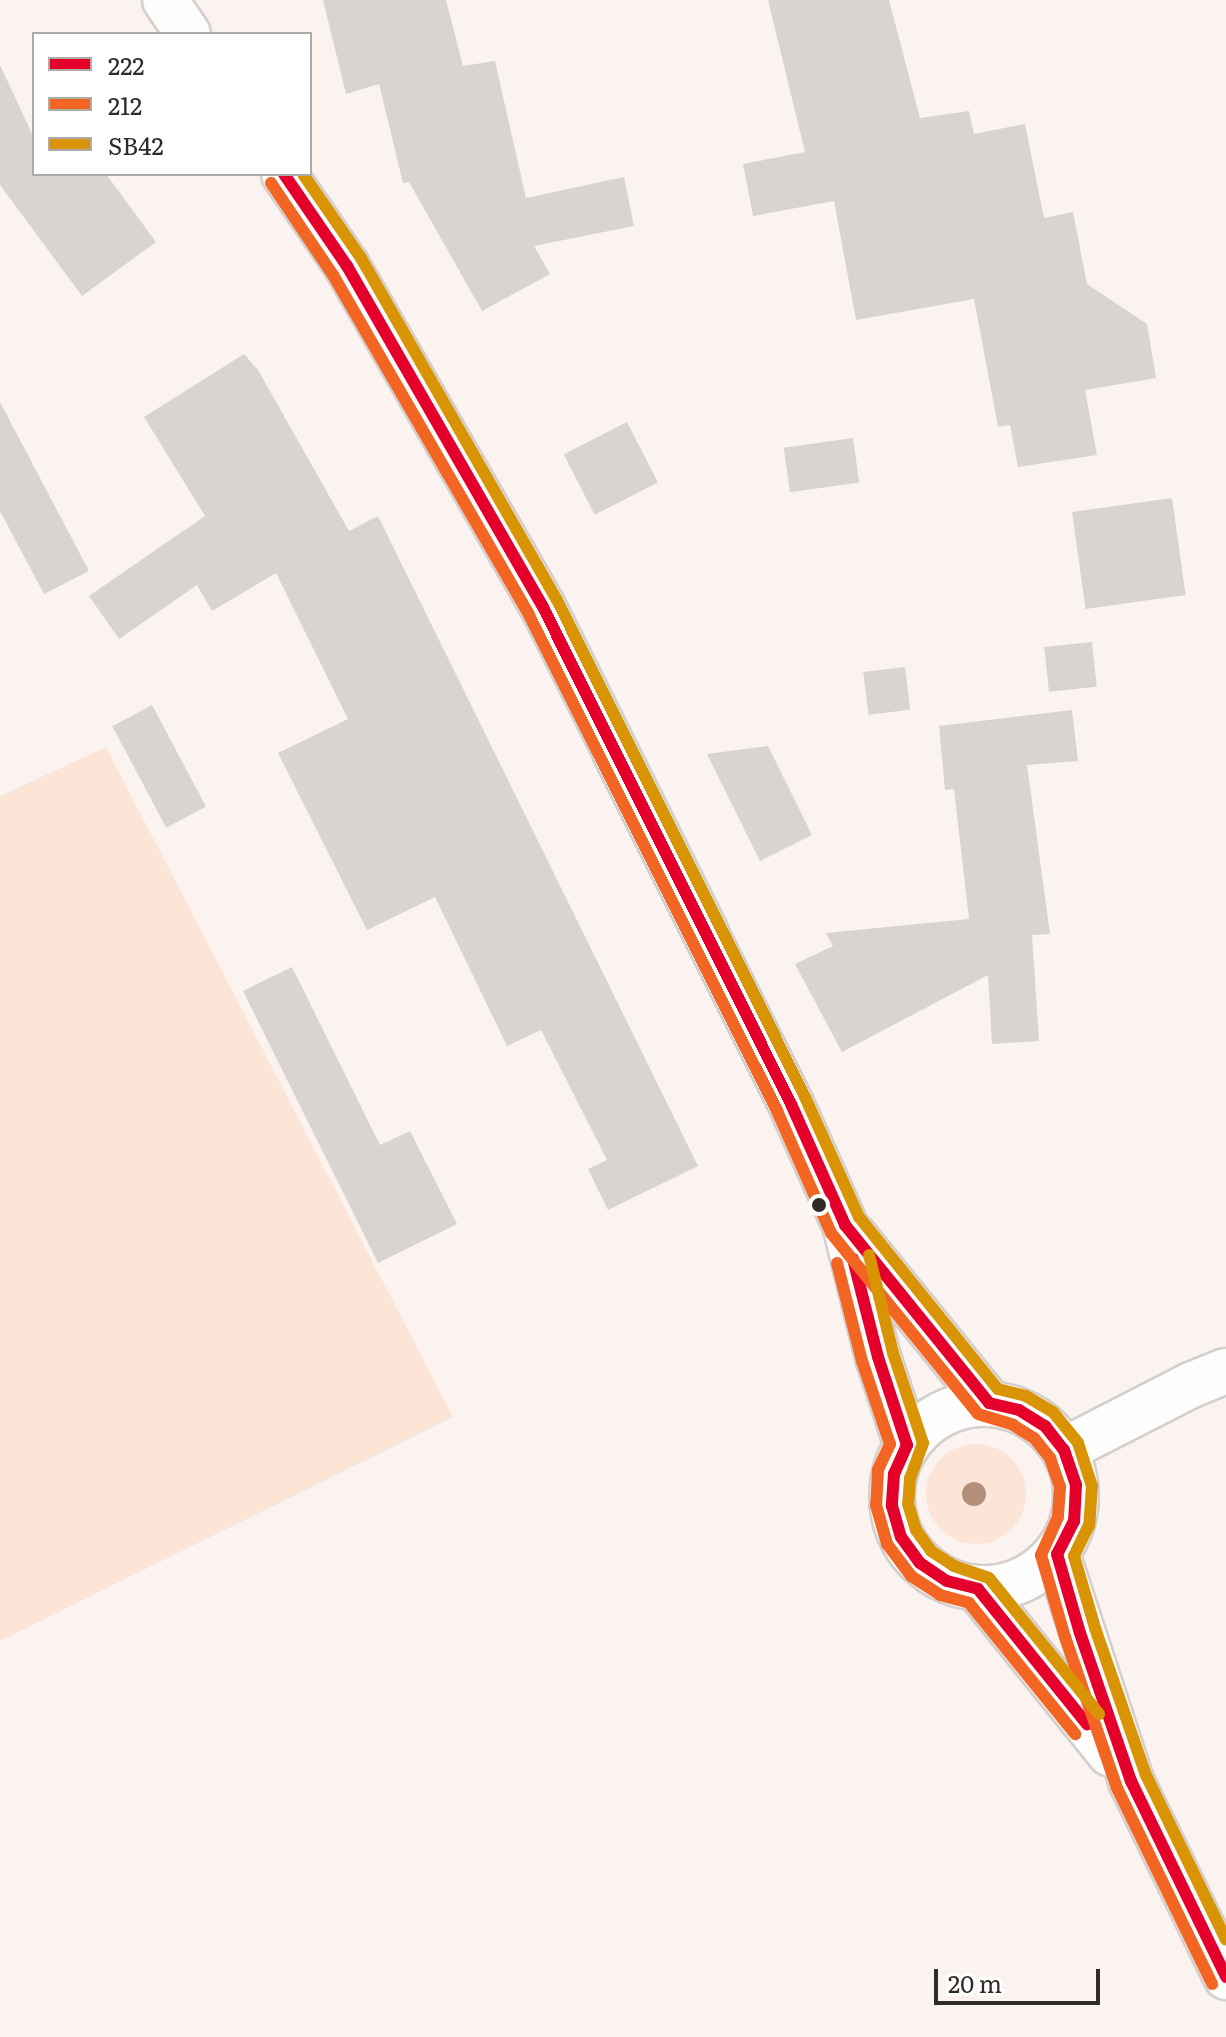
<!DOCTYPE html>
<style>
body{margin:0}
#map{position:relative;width:1226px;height:2037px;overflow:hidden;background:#faf3f0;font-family:Literata,serif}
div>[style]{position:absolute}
.green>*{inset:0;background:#fce4d7}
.round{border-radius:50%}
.building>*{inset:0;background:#dad4d1;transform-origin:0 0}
.roads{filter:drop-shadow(2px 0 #d4cfcc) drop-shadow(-2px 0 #d4cfcc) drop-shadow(0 2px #d4cfcc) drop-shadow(0 -2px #d4cfcc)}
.secondary>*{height:44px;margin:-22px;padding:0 22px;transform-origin:22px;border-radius:22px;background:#fefdfd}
.secondary>.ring{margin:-22px;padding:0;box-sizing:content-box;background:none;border:44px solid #fefdfd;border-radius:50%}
.bus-1>*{height:12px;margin:-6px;padding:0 6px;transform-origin:6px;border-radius:6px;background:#e4002b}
.bus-2>*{height:12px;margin:-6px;padding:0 6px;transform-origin:6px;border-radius:6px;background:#f26522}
.bus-3>*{height:12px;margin:-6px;padding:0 6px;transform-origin:6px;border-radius:6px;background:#d99406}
.trees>*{width:24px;height:24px;margin:-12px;border-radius:50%;background:#b28f7a}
.dots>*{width:22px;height:22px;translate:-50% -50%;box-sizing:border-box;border:4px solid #fff;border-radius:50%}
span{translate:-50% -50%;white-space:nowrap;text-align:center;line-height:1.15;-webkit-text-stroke:6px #fff;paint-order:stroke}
.legend{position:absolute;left:32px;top:32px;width:280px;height:144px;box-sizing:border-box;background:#fff;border:2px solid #adaaa9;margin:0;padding:10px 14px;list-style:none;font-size:24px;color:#312b28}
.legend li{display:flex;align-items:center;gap:16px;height:40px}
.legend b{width:40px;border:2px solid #adaaa9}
.scale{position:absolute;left:934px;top:1969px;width:166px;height:36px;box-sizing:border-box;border:4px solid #312b28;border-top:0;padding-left:10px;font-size:24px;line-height:28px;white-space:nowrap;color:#312b28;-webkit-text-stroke:6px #fff;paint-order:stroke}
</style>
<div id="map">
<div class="green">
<i style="clip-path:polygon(106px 747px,453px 1417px,0 1641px,0 796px)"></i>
<i class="round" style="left:926px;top:1444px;width:100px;height:100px"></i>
</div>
<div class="building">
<i style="clip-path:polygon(323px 0,446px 0,463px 66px,495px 61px,526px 198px,624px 177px,634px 226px,534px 246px,550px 274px,482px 311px,409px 182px,403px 183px,379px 84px,346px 94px)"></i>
<i style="clip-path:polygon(768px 0,889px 0,920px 118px,969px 111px,974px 134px,1025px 124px,1044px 218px,1073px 212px,1087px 284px,1147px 324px,1156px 378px,1085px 390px,1097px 455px,1018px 467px,1010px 425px,998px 427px,974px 299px,856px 320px,834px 201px,753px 216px,743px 164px,805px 152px)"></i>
<i style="clip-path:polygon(0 65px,34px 138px,34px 174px,106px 174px,156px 242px,82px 296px,0 185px)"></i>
<i style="clip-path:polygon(244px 354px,258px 370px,349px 531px,378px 516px,698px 1166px,608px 1210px,588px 1169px,607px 1160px,541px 1030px,507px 1046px,435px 897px,367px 930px,278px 753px,348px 719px,276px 573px,212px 611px,197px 585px,119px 639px,89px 596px,205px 516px,144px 417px)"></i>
<i style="clip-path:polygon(0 402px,89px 571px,44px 594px,0 511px)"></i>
<i style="left:627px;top:422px;width:68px;height:71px;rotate:63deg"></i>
<i style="left:853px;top:438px;width:45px;height:70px;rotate:82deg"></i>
<i style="left:1172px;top:498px;width:98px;height:101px;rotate:82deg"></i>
<i style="left:1092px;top:642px;width:45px;height:48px;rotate:84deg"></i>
<i style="left:905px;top:667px;width:43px;height:42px;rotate:83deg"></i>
<i style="left:152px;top:705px;width:115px;height:45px;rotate:62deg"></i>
<i style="clip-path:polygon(1072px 710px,1078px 761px,1027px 765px,1050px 934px,1032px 935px,1039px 1041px,992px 1044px,988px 975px,842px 1052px,795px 964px,833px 946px,826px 933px,969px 919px,954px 789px,945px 790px,939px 726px)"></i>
<i style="clip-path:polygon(768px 746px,812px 835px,760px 861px,707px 754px)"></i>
<i style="clip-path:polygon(292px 967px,380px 1145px,410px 1131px,457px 1224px,378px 1263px,243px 991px)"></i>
</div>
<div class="roads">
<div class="secondary">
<i style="left:165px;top:0;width:41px;rotate:55.9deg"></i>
<i style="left:284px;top:174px;width:112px;rotate:55.6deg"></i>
<i style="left:347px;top:266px;width:393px;rotate:60.1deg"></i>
<i style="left:543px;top:607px;width:555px;rotate:63.48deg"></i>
<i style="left:791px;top:1104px;width:133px;rotate:65.9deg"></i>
<i style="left:845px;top:1225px;width:136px;rotate:76deg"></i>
<i style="left:878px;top:1357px;width:93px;rotate:71.8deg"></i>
<i style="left:854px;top:1236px;width:215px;rotate:51deg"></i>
<i class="ring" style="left:892px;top:1404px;width:140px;height:140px"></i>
<i style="left:1064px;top:1450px;width:143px;rotate:-27.1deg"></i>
<i style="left:1191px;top:1385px;width:38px;rotate:-22deg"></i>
<i style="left:1057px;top:1554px;width:239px;rotate:71.9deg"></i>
<i style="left:1131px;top:1781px;width:218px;rotate:64.1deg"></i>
<i style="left:978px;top:1589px;width:211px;rotate:51.3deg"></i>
</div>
</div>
<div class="bus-1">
<i style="left:284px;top:174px;width:112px;rotate:55.6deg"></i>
<i style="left:347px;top:266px;width:393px;rotate:60.1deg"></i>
<i style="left:543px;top:607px;width:555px;rotate:63.48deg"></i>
<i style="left:791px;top:1104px;width:133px;rotate:65.9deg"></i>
<i style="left:845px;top:1225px;width:229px;rotate:51deg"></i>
<i style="left:989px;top:1403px;width:31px;rotate:13deg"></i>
<i style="left:1019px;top:1410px;width:31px;rotate:32deg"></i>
<i style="left:1045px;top:1426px;width:31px;rotate:52deg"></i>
<i style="left:1064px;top:1450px;width:37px;rotate:71deg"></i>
<i style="left:1076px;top:1485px;width:36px;rotate:93deg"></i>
<i style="left:1074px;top:1521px;width:37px;rotate:117deg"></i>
<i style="left:1057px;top:1554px;width:82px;rotate:73.8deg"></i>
<i style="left:1080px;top:1633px;width:157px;rotate:71deg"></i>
<i style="left:1131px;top:1781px;width:218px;rotate:64.1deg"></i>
<i style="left:853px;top:1259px;width:101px;rotate:75.7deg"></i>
<i style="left:878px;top:1357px;width:93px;rotate:71.8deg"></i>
<i style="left:907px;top:1445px;width:32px;rotate:114deg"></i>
<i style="left:894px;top:1474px;width:32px;rotate:94deg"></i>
<i style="left:892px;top:1506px;width:32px;rotate:74deg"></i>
<i style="left:901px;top:1537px;width:32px;rotate:54deg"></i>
<i style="left:920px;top:1563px;width:32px;rotate:34deg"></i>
<i style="left:947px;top:1581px;width:32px;rotate:14deg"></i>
<i style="left:978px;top:1589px;width:174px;rotate:51.1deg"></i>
</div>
<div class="bus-2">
<i style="left:271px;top:183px;width:111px;rotate:56deg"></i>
<i style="left:333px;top:275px;width:392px;rotate:60deg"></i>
<i style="left:529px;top:615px;width:555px;rotate:63.43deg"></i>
<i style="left:777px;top:1111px;width:133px;rotate:66.1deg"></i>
<i style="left:831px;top:1233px;width:233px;rotate:50.9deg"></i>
<i style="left:978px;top:1414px;width:37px;rotate:17deg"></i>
<i style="left:1013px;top:1425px;width:25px;rotate:32deg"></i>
<i style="left:1034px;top:1438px;width:26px;rotate:51deg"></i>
<i style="left:1050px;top:1458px;width:31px;rotate:71deg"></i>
<i style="left:1060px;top:1487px;width:30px;rotate:94deg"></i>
<i style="left:1058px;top:1517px;width:42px;rotate:114.1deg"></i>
<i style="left:1041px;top:1555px;width:85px;rotate:73.7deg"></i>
<i style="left:1065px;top:1637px;width:160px;rotate:71deg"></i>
<i style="left:1117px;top:1788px;width:218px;rotate:64.1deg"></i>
<i style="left:837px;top:1263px;width:101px;rotate:75.7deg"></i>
<i style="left:862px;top:1361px;width:88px;rotate:71.4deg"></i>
<i style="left:890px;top:1444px;width:29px;rotate:115deg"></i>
<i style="left:878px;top:1470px;width:35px;rotate:93deg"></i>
<i style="left:876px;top:1505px;width:41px;rotate:74.2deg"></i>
<i style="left:887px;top:1544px;width:40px;rotate:53deg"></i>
<i style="left:911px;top:1576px;width:35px;rotate:33deg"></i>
<i style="left:940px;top:1595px;width:30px;rotate:15deg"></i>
<i style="left:969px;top:1603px;width:169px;rotate:51deg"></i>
</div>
<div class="bus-3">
<i style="left:303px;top:174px;width:102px;rotate:55.4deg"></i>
<i style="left:361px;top:258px;width:394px;rotate:60.2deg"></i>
<i style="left:557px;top:600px;width:555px;rotate:63.48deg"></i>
<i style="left:805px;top:1097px;width:132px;rotate:65.8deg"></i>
<i style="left:859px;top:1217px;width:221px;rotate:51.1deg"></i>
<i style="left:998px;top:1389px;width:29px;rotate:14deg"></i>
<i style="left:1026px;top:1396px;width:31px;rotate:31deg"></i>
<i style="left:1053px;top:1412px;width:40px;rotate:51deg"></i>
<i style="left:1078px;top:1443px;width:45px;rotate:72deg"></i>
<i style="left:1092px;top:1486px;width:39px;rotate:94deg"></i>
<i style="left:1089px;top:1525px;width:34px;rotate:116deg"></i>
<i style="left:1074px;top:1556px;width:75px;rotate:73.7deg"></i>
<i style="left:1095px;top:1628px;width:156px;rotate:70.9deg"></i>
<i style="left:1146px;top:1775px;width:183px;rotate:64.1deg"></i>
<i style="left:869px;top:1255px;width:101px;rotate:76.2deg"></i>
<i style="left:893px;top:1353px;width:95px;rotate:71.6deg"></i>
<i style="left:923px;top:1443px;width:37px;rotate:110deg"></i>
<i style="left:910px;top:1478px;width:26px;rotate:94deg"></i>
<i style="left:908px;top:1504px;width:27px;rotate:73deg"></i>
<i style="left:916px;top:1530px;width:26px;rotate:54deg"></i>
<i style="left:931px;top:1551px;width:27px;rotate:33deg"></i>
<i style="left:954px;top:1566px;width:37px;rotate:19deg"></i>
<i style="left:989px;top:1578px;width:175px;rotate:51deg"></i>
</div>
<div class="trees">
<i style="left:974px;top:1494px"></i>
</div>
<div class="dots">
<i style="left:819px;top:1205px;background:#312b28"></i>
</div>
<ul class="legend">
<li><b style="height:10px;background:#e4002b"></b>222</li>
<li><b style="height:10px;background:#f26522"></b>212</li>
<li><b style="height:10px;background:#d99406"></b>SB42</li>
</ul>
<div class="scale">20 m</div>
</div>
